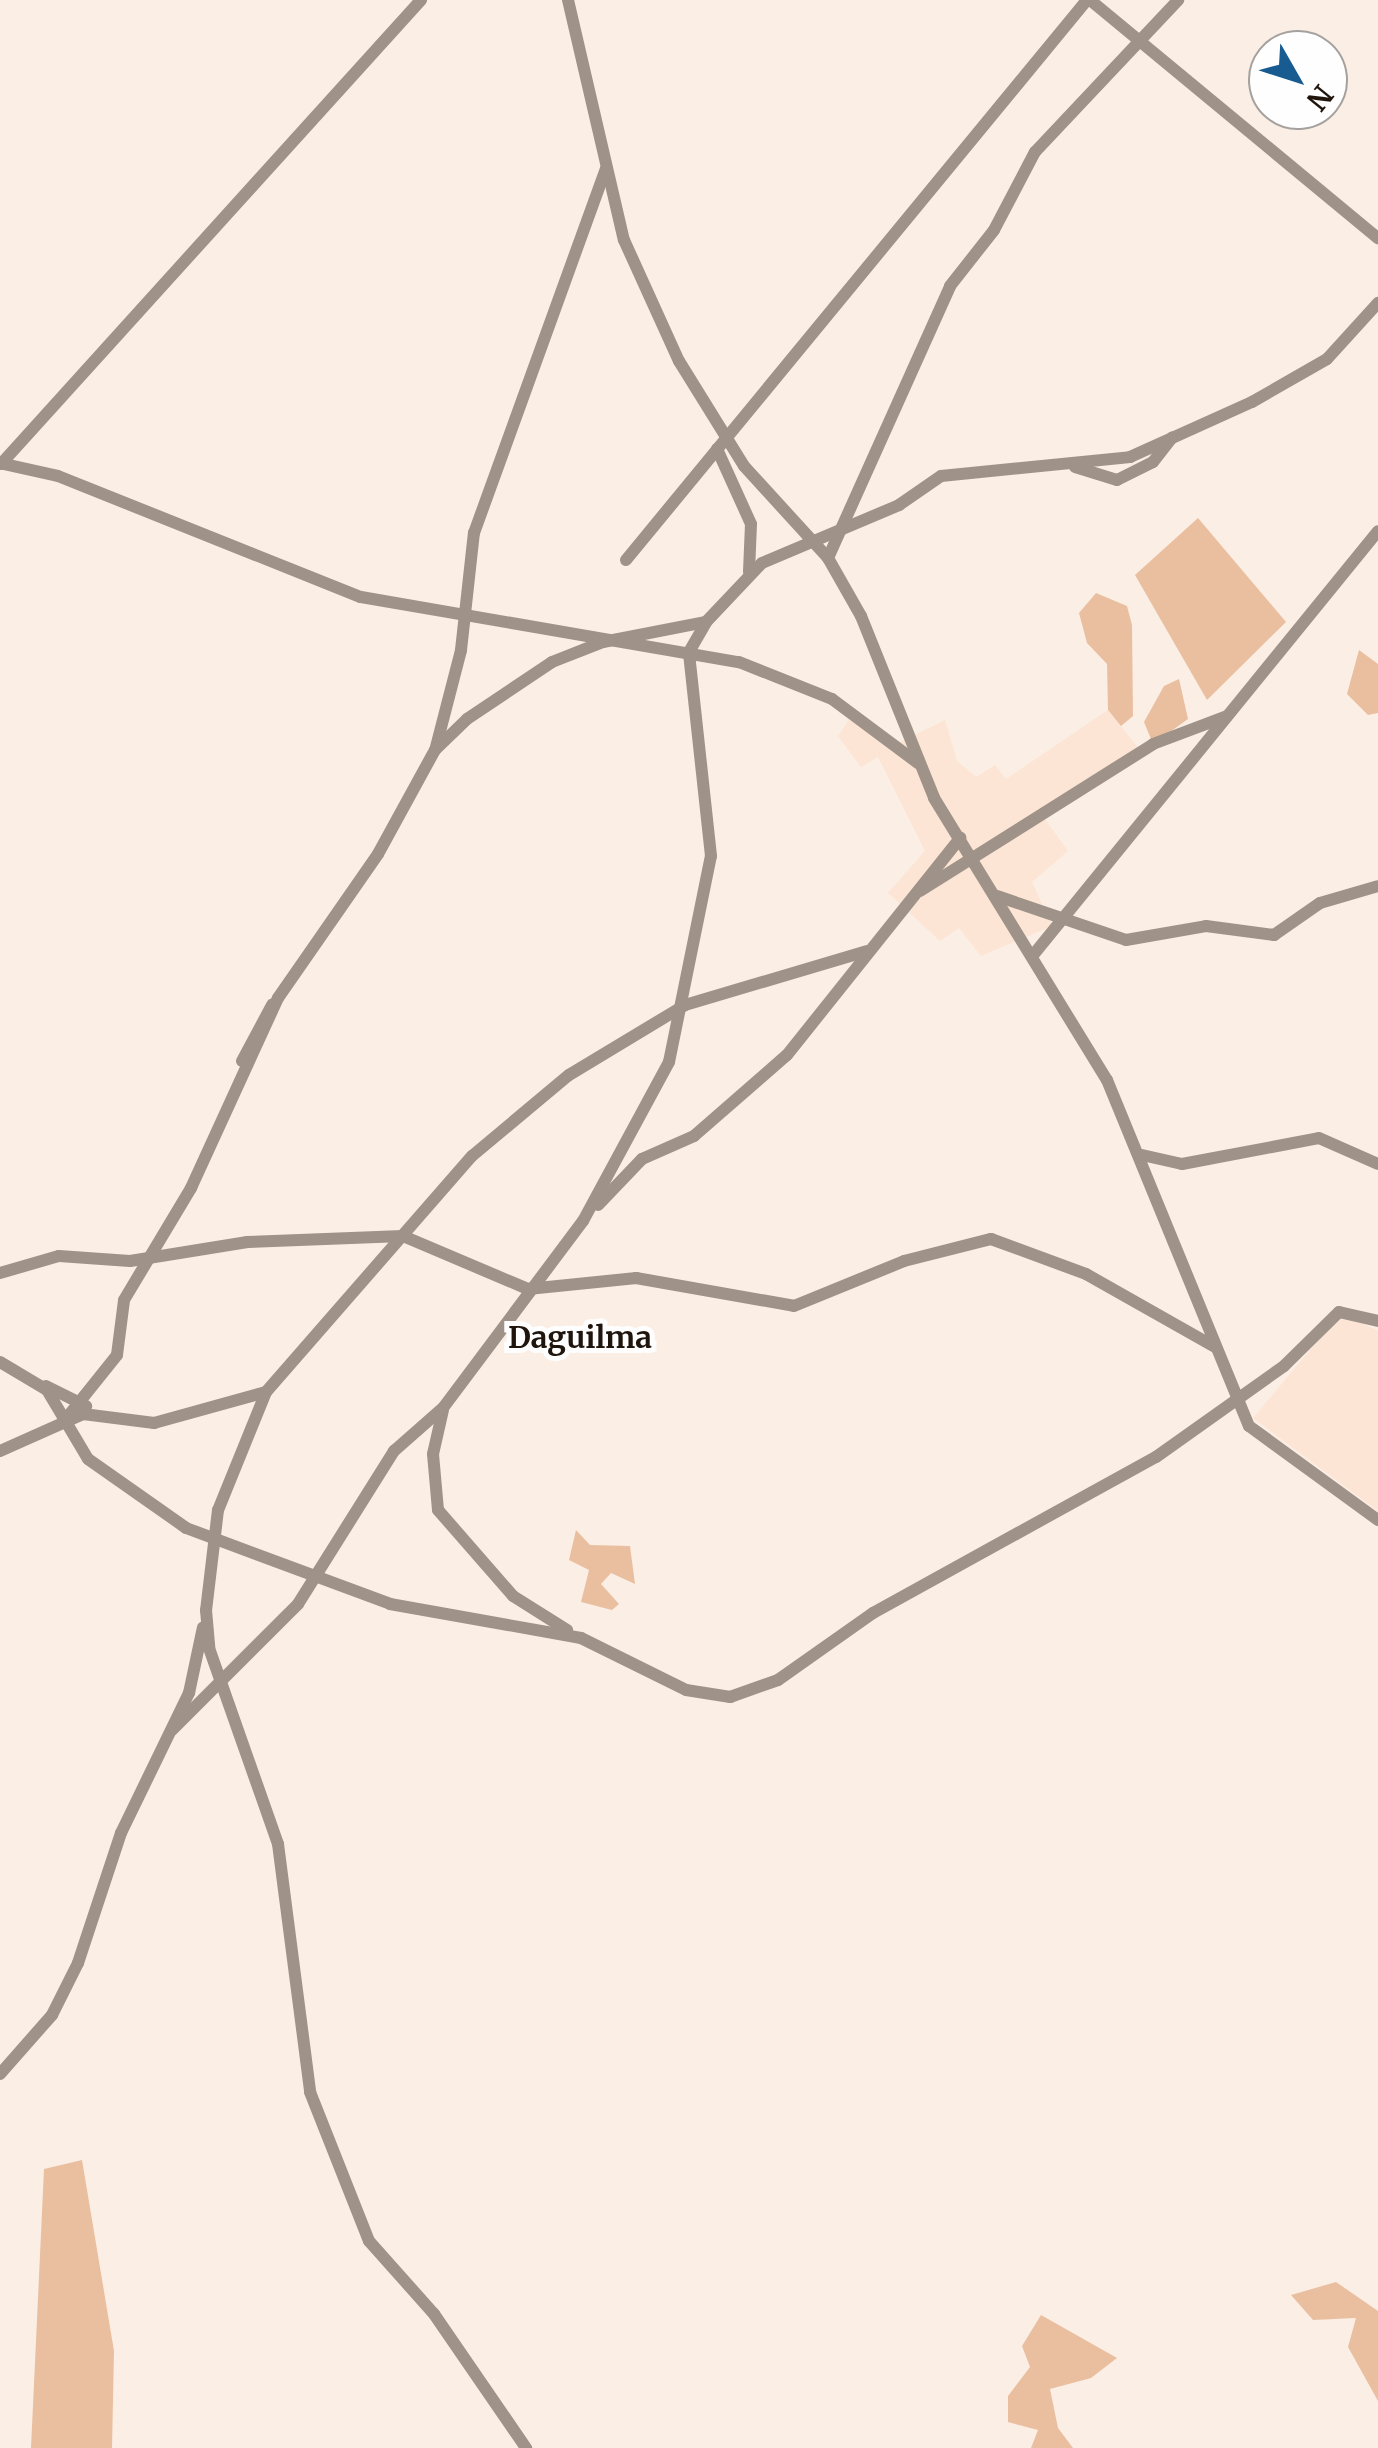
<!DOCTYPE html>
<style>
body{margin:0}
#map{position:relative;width:1378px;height:2448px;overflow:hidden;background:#fbeee5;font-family:Merriweather,serif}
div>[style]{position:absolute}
.built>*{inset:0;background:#fce5d4}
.green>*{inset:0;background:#eabfa0}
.minor>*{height:12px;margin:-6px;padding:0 6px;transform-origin:6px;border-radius:6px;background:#9f9289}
span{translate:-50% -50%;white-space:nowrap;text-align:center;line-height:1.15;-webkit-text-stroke:10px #fefefe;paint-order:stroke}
.quarter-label{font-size:30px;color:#1f150d;font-weight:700}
.north{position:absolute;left:1248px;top:30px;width:100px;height:100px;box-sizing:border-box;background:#fefefe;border:2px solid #a5a19e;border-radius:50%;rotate:129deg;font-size:28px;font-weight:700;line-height:40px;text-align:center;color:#1f150d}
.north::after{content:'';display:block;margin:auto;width:35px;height:45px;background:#175b90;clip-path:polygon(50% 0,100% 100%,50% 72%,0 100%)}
</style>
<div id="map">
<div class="built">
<i style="clip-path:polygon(1108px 710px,1141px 751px,1042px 815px,1068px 851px,1032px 882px,1052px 926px,981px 956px,959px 928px,940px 941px,888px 893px,925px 851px,878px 757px,861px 767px,838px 736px,854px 713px,898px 743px,945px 720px,957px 761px,976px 777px,995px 765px,1006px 779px)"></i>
<i style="clip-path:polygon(1341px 1313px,1378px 1331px,1378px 1511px,1253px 1418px)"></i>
</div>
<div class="green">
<i style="clip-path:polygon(1198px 518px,1286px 622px,1207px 700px,1135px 575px)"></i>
<i style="clip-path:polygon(1096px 593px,1127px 606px,1132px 625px,1133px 716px,1121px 726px,1108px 710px,1107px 664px,1087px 643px,1079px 613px)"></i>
<i style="clip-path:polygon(1359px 650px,1378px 664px,1378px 713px,1368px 715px,1347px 694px)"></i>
<i style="clip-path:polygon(1179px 679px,1188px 719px,1153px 744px,1144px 722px,1164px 686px)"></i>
<i style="clip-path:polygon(576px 1530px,590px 1545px,630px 1546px,635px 1584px,611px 1573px,601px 1584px,619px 1604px,612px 1610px,581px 1602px,589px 1570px,569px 1560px)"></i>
<i style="clip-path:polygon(82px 2160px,114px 2351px,112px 2448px,31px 2448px,44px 2169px)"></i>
<i style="clip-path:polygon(1336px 2282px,1378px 2311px,1378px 2401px,1348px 2347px,1356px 2318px,1313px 2320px,1291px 2295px)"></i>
<i style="clip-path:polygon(1041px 2315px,1117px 2358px,1091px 2378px,1050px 2389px,1058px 2428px,1073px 2448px,1031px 2448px,1038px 2430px,1008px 2422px,1008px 2396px,1030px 2367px,1022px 2346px)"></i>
</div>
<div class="minor">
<i style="left:568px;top:0;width:246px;rotate:76.9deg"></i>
<i style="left:624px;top:240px;width:133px;rotate:65.6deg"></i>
<i style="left:679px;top:361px;width:123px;rotate:58.2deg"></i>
<i style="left:744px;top:466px;width:125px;rotate:47.6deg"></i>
<i style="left:828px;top:558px;width:67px;rotate:60.4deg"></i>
<i style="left:861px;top:616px;width:196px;rotate:68.1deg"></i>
<i style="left:934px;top:798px;width:331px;rotate:58.5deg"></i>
<i style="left:1107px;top:1080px;width:374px;rotate:67.7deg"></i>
<i style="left:1249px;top:1426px;width:160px;rotate:36.1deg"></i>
<i style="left:1090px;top:0;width:374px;rotate:39.6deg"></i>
<i style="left:717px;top:449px;width:82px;rotate:65.6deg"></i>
<i style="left:751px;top:524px;width:48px;rotate:92.4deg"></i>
<i style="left:0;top:463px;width:59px;rotate:12.6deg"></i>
<i style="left:58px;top:476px;width:326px;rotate:21.8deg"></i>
<i style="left:361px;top:597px;width:384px;rotate:9.8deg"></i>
<i style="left:739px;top:662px;width:100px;rotate:21.7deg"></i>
<i style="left:832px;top:699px;width:107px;rotate:36.7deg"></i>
<i style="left:1px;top:464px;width:626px;rotate:-47.85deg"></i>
<i style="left:1075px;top:467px;width:44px;rotate:17.2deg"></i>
<i style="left:1117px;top:480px;width:40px;rotate:-26.6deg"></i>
<i style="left:1153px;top:462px;width:31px;rotate:-52deg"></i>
<i style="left:828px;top:558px;width:298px;rotate:-65.8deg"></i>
<i style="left:950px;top:286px;width:71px;rotate:-51.8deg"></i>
<i style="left:994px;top:230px;width:88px;rotate:-62.3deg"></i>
<i style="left:1035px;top:152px;width:209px;rotate:-46.7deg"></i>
<i style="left:626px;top:560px;width:725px;rotate:-50.54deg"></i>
<i style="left:436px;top:747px;width:100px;rotate:-75.5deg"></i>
<i style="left:461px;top:650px;width:118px;rotate:-83.7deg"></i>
<i style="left:474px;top:533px;width:388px;rotate:-70.1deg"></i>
<i style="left:920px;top:891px;width:275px;rotate:-32.2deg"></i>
<i style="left:1153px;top:744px;width:79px;rotate:-20.7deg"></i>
<i style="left:997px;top:896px;width:136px;rotate:18.8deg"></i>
<i style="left:1126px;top:940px;width:81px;rotate:-9.9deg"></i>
<i style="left:1206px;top:926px;width:69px;rotate:7.5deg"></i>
<i style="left:1274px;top:935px;width:56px;rotate:-34.8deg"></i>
<i style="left:1320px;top:903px;width:60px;rotate:-16.3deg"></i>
<i style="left:1034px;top:954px;width:545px;rotate:-50.88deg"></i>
<i style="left:242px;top:1061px;width:64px;rotate:-61.8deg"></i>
<i style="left:1142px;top:1155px;width:41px;rotate:12.7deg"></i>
<i style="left:1182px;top:1164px;width:139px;rotate:-10.7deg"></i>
<i style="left:1319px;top:1138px;width:64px;rotate:23.8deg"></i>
<i style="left:598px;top:1205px;width:64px;rotate:-46.3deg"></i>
<i style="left:642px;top:1159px;width:57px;rotate:-23.9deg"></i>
<i style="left:694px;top:1136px;width:123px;rotate:-41.1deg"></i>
<i style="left:787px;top:1055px;width:278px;rotate:-51.4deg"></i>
<i style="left:0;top:1273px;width:61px;rotate:-16.1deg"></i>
<i style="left:59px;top:1256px;width:71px;rotate:4deg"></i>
<i style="left:130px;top:1261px;width:119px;rotate:-9.2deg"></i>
<i style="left:247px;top:1242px;width:156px;rotate:-2.2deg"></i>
<i style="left:403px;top:1236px;width:136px;rotate:23deg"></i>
<i style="left:528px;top:1289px;width:109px;rotate:-5.8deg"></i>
<i style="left:636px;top:1278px;width:160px;rotate:10deg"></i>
<i style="left:794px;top:1306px;width:119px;rotate:-22.2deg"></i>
<i style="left:904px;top:1261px;width:90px;rotate:-14.2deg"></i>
<i style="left:991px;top:1239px;width:101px;rotate:20.2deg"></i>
<i style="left:1086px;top:1274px;width:148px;rotate:29.5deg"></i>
<i style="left:0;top:1362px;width:55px;rotate:30.8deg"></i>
<i style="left:47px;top:1390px;width:80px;rotate:59.3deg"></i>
<i style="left:88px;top:1459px;width:120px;rotate:35.1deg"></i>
<i style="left:186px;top:1528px;width:218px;rotate:20.4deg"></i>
<i style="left:390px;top:1604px;width:194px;rotate:10.1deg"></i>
<i style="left:581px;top:1638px;width:117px;rotate:26.3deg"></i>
<i style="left:686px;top:1690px;width:45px;rotate:9deg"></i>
<i style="left:730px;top:1697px;width:51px;rotate:-19.5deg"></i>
<i style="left:778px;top:1680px;width:116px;rotate:-35.2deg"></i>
<i style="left:873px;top:1613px;width:323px;rotate:-28.9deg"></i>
<i style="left:1156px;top:1457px;width:157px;rotate:-35.4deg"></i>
<i style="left:1284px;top:1366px;width:77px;rotate:-44.5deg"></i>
<i style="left:1339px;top:1312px;width:40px;rotate:13deg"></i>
<i style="left:46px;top:1386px;width:45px;rotate:26.6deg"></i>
<i style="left:266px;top:1392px;width:127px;rotate:112.1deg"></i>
<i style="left:218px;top:1510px;width:101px;rotate:96.8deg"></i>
<i style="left:206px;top:1610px;width:38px;rotate:85deg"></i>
<i style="left:209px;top:1648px;width:208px;rotate:70.6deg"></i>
<i style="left:278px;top:1844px;width:250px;rotate:82.6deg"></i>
<i style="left:310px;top:2092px;width:160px;rotate:68.4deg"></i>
<i style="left:369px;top:2241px;width:98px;rotate:48.3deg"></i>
<i style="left:434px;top:2314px;width:163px;rotate:55.5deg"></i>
<i style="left:443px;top:1410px;width:45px;rotate:102.8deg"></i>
<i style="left:433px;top:1454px;width:56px;rotate:84.9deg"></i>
<i style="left:438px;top:1510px;width:114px;rotate:48.9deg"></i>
<i style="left:513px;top:1596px;width:64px;rotate:32.2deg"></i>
<i style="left:65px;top:1420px;width:83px;rotate:-51.3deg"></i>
<i style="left:117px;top:1355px;width:55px;rotate:-82.7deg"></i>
<i style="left:124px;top:1300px;width:131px;rotate:-59.1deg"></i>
<i style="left:191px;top:1188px;width:209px;rotate:-65.4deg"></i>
<i style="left:278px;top:998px;width:175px;rotate:-55.2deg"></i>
<i style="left:378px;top:854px;width:119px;rotate:-61.3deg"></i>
<i style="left:435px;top:750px;width:45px;rotate:-44.1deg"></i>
<i style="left:467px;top:719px;width:102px;rotate:-33.8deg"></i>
<i style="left:552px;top:662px;width:55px;rotate:-21.4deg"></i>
<i style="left:603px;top:642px;width:105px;rotate:-11deg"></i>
<i style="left:706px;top:622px;width:81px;rotate:-46.5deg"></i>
<i style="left:762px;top:563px;width:149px;rotate:-22.9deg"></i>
<i style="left:899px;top:505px;width:51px;rotate:-34.6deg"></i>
<i style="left:941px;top:476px;width:190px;rotate:-5.7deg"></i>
<i style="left:1130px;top:457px;width:134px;rotate:-24.3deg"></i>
<i style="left:1252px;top:402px;width:86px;rotate:-29.8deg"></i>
<i style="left:1327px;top:359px;width:76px;rotate:-47.7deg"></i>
<i style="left:0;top:1451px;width:91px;rotate:-24deg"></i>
<i style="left:83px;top:1414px;width:72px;rotate:7.2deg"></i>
<i style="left:154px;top:1423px;width:116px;rotate:-15.5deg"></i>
<i style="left:266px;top:1392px;width:313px;rotate:-48.9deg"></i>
<i style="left:472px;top:1156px;width:126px;rotate:-39.9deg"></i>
<i style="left:569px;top:1075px;width:135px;rotate:-31.1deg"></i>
<i style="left:685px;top:1005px;width:190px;rotate:-16.5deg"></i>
<i style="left:172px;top:1730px;width:178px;rotate:-45deg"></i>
<i style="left:298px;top:1604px;width:181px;rotate:-57.9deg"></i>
<i style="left:394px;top:1451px;width:65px;rotate:-41.3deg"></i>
<i style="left:443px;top:1408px;width:234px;rotate:-53.2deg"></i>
<i style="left:583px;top:1221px;width:181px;rotate:-61.6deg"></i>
<i style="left:669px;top:1062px;width:210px;rotate:-78.5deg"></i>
<i style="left:711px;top:856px;width:205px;rotate:-96.2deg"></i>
<i style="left:689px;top:652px;width:34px;rotate:-60deg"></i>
<i style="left:0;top:2074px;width:79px;rotate:-48.6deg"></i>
<i style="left:52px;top:2015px;width:58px;rotate:-63.4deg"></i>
<i style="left:78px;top:1963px;width:137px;rotate:-71.7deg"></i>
<i style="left:121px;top:1833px;width:156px;rotate:-64.1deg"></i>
<i style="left:189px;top:1693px;width:67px;rotate:-78deg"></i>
</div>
<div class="quarter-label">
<span style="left:580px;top:1337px">Daguilma</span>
</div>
<div class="north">N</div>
</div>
